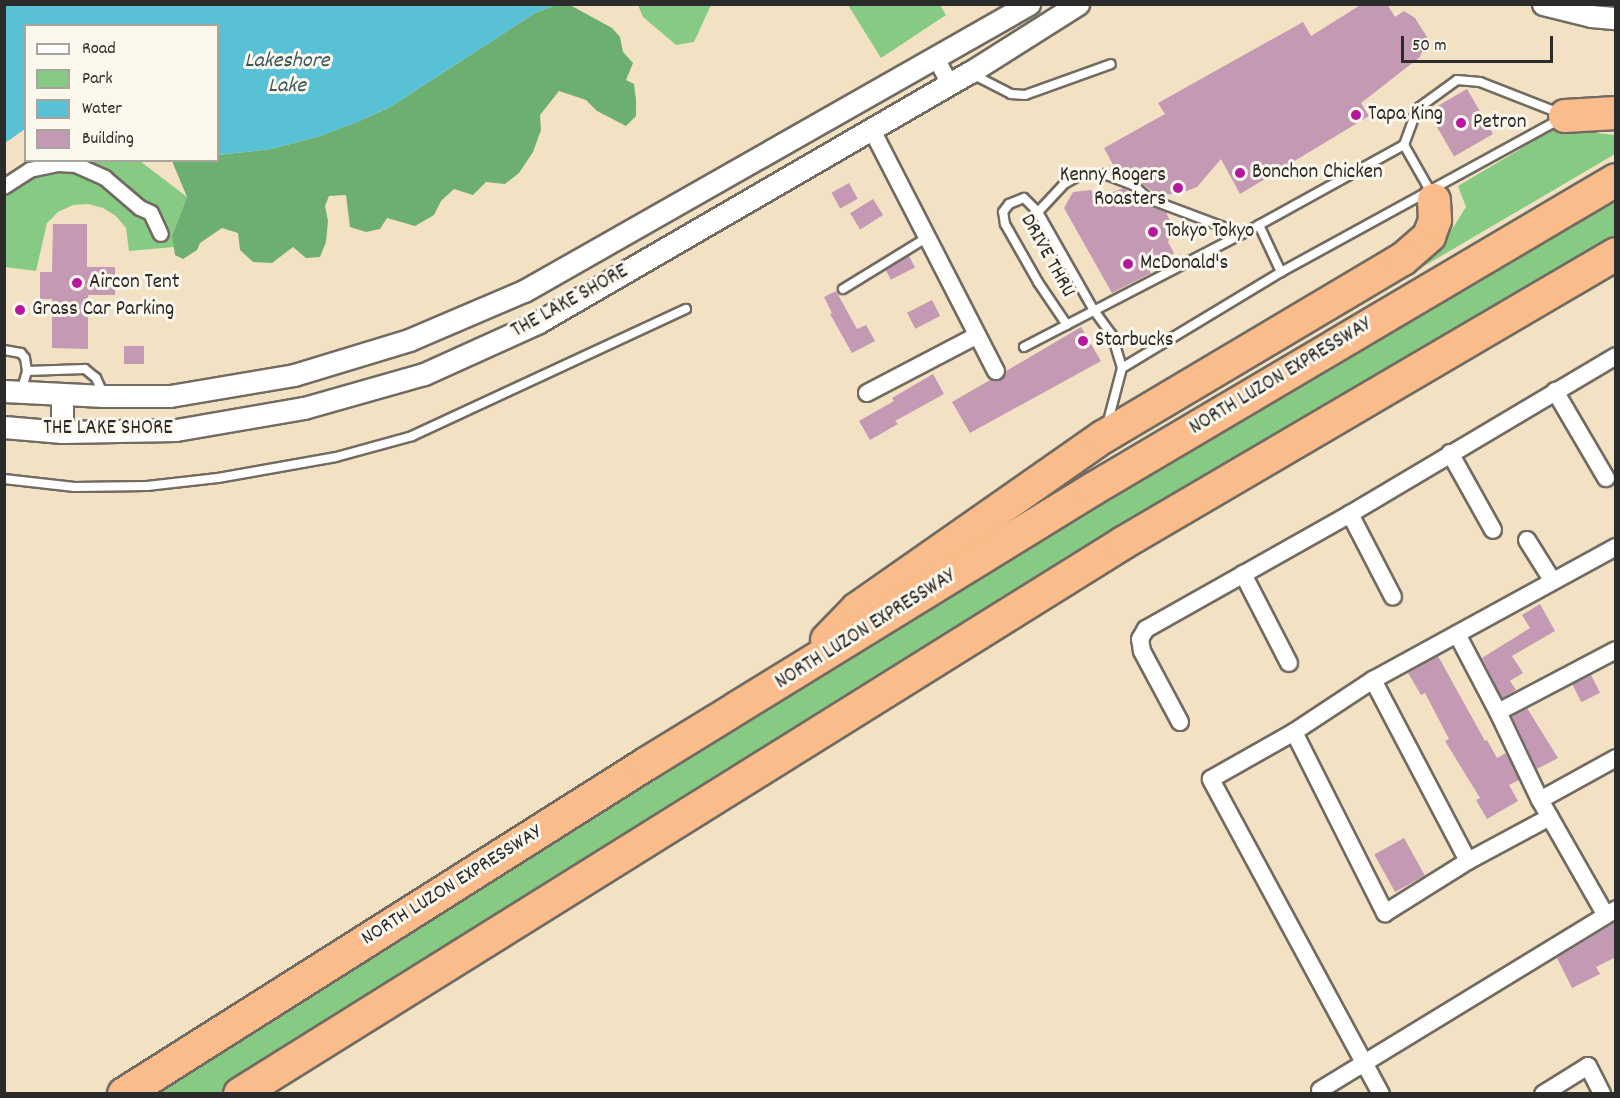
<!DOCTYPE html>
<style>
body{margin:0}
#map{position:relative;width:1620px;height:1098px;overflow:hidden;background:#f3e1c4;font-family:Dekko,sans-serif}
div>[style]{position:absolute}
.green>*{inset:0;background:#87ca83}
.forest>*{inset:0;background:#6dae71}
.water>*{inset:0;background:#59c1d5}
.building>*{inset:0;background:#c499b4;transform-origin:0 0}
.roads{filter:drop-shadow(2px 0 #716b61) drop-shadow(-2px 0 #716b61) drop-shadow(0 2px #716b61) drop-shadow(0 -2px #716b61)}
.service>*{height:8px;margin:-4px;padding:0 4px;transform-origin:4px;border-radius:4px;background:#fff}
.pedestrian>*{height:14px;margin:-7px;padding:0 7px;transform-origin:7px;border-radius:7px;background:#fff}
.minor>*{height:16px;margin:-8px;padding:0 8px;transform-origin:8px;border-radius:8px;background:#fff}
.tertiary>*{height:21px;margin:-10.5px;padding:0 10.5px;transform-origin:10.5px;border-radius:10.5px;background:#fff}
.motorway>*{height:32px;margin:-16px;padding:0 16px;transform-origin:16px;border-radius:16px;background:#f9bc8a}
.dots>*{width:16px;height:16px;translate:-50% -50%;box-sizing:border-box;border:3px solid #fbf7ec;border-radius:50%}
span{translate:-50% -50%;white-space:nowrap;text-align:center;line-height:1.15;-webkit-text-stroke:6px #fbf7ec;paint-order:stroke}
.poi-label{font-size:21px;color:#2b2b2b}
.left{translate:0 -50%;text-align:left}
.right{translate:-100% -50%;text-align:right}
.street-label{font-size:21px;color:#2b2b2b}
.water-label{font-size:22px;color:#39585e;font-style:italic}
.frame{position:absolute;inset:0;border:6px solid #2b2b2b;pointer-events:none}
.legend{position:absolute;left:24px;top:24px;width:195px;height:138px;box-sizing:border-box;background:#fbf7ec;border:2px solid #a8a59f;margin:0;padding:8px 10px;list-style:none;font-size:18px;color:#2b2b2b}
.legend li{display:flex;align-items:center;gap:12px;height:30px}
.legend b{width:30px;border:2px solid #a8a59f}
.scale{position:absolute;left:1401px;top:36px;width:152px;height:27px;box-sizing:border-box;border:3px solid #2b2b2b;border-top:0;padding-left:8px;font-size:18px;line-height:21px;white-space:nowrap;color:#2b2b2b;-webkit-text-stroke:4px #fbf7ec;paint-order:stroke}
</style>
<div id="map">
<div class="green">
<i style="clip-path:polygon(638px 5px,711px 5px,694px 42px,676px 45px,643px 17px)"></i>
<i style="clip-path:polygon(848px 5px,940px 5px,946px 15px,881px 58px)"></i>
<i style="clip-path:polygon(1571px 119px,1597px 133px,1615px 135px,1615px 154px,1073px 472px,1425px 255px,1449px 234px,1466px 207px,1458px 186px)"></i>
<i style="clip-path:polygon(27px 161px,140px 161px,187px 197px,172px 236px,174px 247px,129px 251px,126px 228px,116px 216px,103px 208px,88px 204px,73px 205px,58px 212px,47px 223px,36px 271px,5px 267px,5px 181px)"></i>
<i style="clip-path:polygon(1615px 192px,1615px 242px,401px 980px,223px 1093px,150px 1094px,379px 947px,1133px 480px)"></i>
</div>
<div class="forest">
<i style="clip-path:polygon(556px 5px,570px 5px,612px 28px,620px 37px,623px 52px,633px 63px,626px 80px,634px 84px,636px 100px,636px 116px,626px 126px,597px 111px,586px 100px,559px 91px,540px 115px,541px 130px,533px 152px,519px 173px,505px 184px,486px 182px,473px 195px,454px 189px,441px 201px,434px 215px,415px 226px,387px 218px,380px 229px,366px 232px,350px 227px,346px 195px,329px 196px,325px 206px,328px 221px,326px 242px,320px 257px,306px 258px,293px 247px,272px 263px,253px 262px,240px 250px,238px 233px,222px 228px,200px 243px,197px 250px,183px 259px,175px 255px,172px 236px,187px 197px,172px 161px,218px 160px,218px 155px,271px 149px,317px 137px,357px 122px,390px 107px,535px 13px)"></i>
</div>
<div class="water">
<i style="clip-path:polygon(5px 4px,556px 4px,556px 5px,535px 13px,390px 107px,357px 122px,317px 137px,271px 149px,218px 155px,218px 26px,26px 26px,25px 129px,5px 143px)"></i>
</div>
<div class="building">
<i style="clip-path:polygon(1362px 4px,1387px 4px,1395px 17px,1404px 11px,1415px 18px,1427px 37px,1420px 57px,1361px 103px,1369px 116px,1240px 194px,1221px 159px,1197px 187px,1184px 192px,1159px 196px,1136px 179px,1117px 172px,1104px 148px,1165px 114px,1158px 103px,1303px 22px,1311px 36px)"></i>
<i style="left:1467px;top:89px;width:52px;height:45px;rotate:60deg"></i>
<i style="left:849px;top:183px;width:18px;height:20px;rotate:61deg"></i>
<i style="clip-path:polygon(1124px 188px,1146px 205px,1166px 212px,1172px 226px,1172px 234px,1168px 242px,1174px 253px,1149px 269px,1151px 273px,1112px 293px,1064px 208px,1073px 192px,1091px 190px,1096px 198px)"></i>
<i style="left:873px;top:199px;width:19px;height:27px;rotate:58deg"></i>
<i style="clip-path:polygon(53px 224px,87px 224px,87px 267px,115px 267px,115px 295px,88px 295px,88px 349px,52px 348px,52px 299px,40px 299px,40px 272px,52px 272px)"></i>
<i style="left:909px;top:256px;width:13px;height:27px;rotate:63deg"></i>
<i style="clip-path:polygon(836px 291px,857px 329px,866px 325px,875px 341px,852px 353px,830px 314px,832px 313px,824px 297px)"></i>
<i style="left:932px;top:300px;width:18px;height:28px;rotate:63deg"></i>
<i style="clip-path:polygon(1081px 327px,1101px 361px,970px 433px,952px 402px,990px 380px,1001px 380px,1006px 371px)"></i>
<i style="left:124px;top:346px;width:20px;height:18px"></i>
<i style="clip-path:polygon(933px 374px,944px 394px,895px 421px,898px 424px,870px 440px,859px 421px,894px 401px,892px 398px)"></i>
<i style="clip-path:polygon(1540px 604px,1555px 631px,1512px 656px,1523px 673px,1510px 681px,1516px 690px,1502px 698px,1482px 658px,1530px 628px,1522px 615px)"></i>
<i style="clip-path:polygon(1438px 656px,1485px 741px,1487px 740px,1497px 758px,1506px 753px,1519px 780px,1509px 785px,1518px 801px,1487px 819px,1476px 800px,1480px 798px,1445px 741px,1449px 739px,1425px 693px,1421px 695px,1408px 673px)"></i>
<i style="left:1591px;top:675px;width:20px;height:21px;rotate:63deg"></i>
<i style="clip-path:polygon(1527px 708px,1558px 758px,1537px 769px,1512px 717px)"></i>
<i style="left:1404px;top:838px;width:43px;height:34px;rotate:61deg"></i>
<i style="clip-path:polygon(1616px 922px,1616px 957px,1596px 967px,1600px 974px,1572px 988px,1557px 958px)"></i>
</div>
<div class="roads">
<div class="service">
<i style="left:972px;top:74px;width:44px;rotate:27.1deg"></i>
<i style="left:1011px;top:94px;width:14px;rotate:4deg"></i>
<i style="left:1025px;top:95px;width:91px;rotate:-19.8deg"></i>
<i style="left:1404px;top:145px;width:56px;rotate:60.3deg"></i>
<i style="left:1038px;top:212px;width:38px;rotate:-47deg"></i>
<i style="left:1064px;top:184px;width:21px;rotate:-29deg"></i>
<i style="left:1082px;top:174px;width:22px"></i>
<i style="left:1104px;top:174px;width:31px;rotate:21deg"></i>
<i style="left:1133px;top:185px;width:21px;rotate:41deg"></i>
<i style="left:1149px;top:199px;width:99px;rotate:20.6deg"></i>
<i style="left:1259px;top:225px;width:52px;rotate:64.9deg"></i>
<i style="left:843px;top:289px;width:100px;rotate:-31.5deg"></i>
<i style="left:1067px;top:325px;width:52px;rotate:-124deg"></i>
<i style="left:1038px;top:282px;width:67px;rotate:-119.6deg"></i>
<i style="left:1005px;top:224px;width:12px;rotate:-99deg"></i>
<i style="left:1003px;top:212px;width:10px;rotate:-53deg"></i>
<i style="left:1009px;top:204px;width:16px;rotate:-22deg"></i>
<i style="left:1024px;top:198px;width:20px;rotate:45deg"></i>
<i style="left:1038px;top:212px;width:112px;rotate:60.4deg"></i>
<i style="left:1093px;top:309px;width:32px;rotate:54deg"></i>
<i style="left:1112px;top:335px;width:34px;rotate:73deg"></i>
<i style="left:1122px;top:368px;width:59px;rotate:104.7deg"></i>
<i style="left:1024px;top:347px;width:265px;rotate:-27.4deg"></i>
<i style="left:1259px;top:225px;width:166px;rotate:-28.9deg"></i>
<i style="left:1404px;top:145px;width:38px;rotate:-70deg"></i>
<i style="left:1417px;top:109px;width:49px;rotate:-35.9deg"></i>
<i style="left:1457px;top:80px;width:23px;rotate:5deg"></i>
<i style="left:1480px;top:82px;width:85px;rotate:21.4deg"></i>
<i style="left:4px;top:350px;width:17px;rotate:10deg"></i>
<i style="left:21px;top:353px;width:6px;rotate:51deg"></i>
<i style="left:25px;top:358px;width:13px;rotate:81deg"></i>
<i style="left:27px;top:371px;width:22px;rotate:106deg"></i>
<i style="left:1122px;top:368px;width:186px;rotate:-31.1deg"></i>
<i style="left:1281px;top:272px;width:318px;rotate:-28.7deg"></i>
<i style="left:27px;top:371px;width:58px;rotate:-2deg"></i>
<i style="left:85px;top:369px;width:14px;rotate:39deg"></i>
<i style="left:96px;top:378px;width:17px;rotate:65deg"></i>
<i style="left:4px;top:479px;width:71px;rotate:6.4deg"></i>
<i style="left:75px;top:487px;width:72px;rotate:-0.8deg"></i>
<i style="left:147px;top:486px;width:71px;rotate:-6.4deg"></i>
<i style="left:218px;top:478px;width:120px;rotate:-10.1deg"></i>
<i style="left:336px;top:457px;width:79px;rotate:-15.4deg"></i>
<i style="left:412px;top:436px;width:302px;rotate:-24.9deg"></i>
</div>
<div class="pedestrian">
<i style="left:4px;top:187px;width:31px;rotate:-33deg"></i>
<i style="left:30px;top:170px;width:29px;rotate:-12deg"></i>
<i style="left:58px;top:164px;width:18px;rotate:3deg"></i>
<i style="left:76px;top:165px;width:32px;rotate:24deg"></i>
<i style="left:105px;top:178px;width:46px;rotate:40.6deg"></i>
<i style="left:140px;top:208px;width:12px;rotate:24deg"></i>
<i style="left:151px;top:213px;width:23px;rotate:65deg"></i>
</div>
<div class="minor">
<i style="left:936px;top:58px;width:30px;rotate:62deg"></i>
<i style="left:872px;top:130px;width:271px;rotate:62.8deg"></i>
<i style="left:1555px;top:391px;width:101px;rotate:59.6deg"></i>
<i style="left:867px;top:393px;width:123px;rotate:-27.6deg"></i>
<i style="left:1450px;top:453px;width:88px;rotate:60.8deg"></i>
<i style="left:1350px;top:514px;width:93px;rotate:62.6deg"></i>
<i style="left:1527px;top:540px;width:47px;rotate:58deg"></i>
<i style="left:1243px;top:574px;width:100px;rotate:62.7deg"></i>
<i style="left:1457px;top:634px;width:88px;rotate:62.3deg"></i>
<i style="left:1498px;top:712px;width:98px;rotate:64.5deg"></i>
<i style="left:1540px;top:800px;width:131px;rotate:60.3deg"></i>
<i style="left:1373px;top:680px;width:204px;rotate:62.3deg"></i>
<i style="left:1498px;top:712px;width:133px;rotate:-27.7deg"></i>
<i style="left:1180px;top:722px;width:81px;rotate:-118.2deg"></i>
<i style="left:1142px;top:651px;width:12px;rotate:-99deg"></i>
<i style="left:1140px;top:639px;width:12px;rotate:-59deg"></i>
<i style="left:1146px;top:629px;width:234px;rotate:-29.4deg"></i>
<i style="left:1350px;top:514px;width:309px;rotate:-30.7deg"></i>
<i style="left:1294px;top:732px;width:203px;rotate:63.3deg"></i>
<i style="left:1385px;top:913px;width:98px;rotate:-32.1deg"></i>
<i style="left:1468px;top:861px;width:93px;rotate:-28.2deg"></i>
<i style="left:1540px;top:800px;width:87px;rotate:-28.9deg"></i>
<i style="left:1320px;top:1090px;width:347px;rotate:-31.4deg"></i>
<i style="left:1381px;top:1094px;width:358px;rotate:-118.4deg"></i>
<i style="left:1211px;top:779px;width:95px;rotate:-29.5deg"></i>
<i style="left:1294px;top:732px;width:95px;rotate:-33.4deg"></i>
<i style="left:1373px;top:680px;width:277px;rotate:-28.7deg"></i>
<i style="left:1543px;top:1094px;width:53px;rotate:-31.9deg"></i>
<i style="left:1588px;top:1066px;width:31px;rotate:63deg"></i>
</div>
<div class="tertiary">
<i style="left:1543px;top:4px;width:49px;rotate:14deg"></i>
<i style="left:1591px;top:16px;width:25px;rotate:5deg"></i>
<i style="left:4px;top:391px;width:100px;rotate:2.9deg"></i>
<i style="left:104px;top:396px;width:66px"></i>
<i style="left:170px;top:396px;width:126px;rotate:-9.6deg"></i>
<i style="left:294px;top:375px;width:120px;rotate:-16.9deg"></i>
<i style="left:409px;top:340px;width:125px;rotate:-23.1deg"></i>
<i style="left:524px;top:291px;width:581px;rotate:-29.61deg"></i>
<i style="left:4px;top:427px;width:58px;rotate:4.9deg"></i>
<i style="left:62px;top:432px;width:114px;rotate:-1deg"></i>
<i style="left:176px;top:430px;width:130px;rotate:-9.8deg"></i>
<i style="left:304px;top:408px;width:125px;rotate:-15.8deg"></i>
<i style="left:424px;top:374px;width:124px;rotate:-24.3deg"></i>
<i style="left:537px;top:323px;width:499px;rotate:-30.1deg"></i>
<i style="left:969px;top:73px;width:129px;rotate:-32.3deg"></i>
<i style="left:62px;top:432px;width:37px;rotate:-90deg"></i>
</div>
<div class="motorway">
<i style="left:1565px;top:116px;width:51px;rotate:-3.4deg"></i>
<i style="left:827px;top:640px;width:43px;rotate:-45.9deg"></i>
<i style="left:857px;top:609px;width:300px;rotate:-35deg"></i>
<i style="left:1103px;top:437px;width:349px;rotate:-30.7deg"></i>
<i style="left:1403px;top:259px;width:35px;rotate:-41deg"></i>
<i style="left:1429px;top:236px;width:17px;rotate:-69deg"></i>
<i style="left:1435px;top:220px;width:20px;rotate:-93deg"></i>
<i style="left:124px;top:1094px;width:618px;rotate:-32.3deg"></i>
<i style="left:646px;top:764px;width:525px;rotate:-31.6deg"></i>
<i style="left:1093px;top:489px;width:607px;rotate:-30.58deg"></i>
<i style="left:240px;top:1094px;width:1041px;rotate:-31.96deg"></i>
<i style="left:1123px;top:543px;width:571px;rotate:-30.38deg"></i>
</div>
</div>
<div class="dots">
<i style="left:1356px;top:115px;background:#b5179e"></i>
<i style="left:1461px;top:123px;background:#b5179e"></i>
<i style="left:1240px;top:173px;background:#b5179e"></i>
<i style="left:1178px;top:188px;background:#b5179e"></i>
<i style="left:1153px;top:232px;background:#b5179e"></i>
<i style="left:1128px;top:264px;background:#b5179e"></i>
<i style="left:77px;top:283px;background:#b5179e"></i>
<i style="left:20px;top:310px;background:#b5179e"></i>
<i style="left:1083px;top:341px;background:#b5179e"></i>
</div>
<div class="poi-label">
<span class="left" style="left:1368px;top:115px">Tapa King</span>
<span class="left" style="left:1473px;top:123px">Petron</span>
<span class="left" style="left:1252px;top:173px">Bonchon Chicken</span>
<span class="right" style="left:1166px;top:188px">Kenny Rogers<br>Roasters</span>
<span class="left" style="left:1165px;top:232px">Tokyo Tokyo</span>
<span class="left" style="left:1140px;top:264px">McDonald's</span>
<span class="left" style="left:89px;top:283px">Aircon Tent</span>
<span class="left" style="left:32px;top:310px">Grass Car Parking</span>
<span class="left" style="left:1095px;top:341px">Starbucks</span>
</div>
<div class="street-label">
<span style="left:1047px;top:256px;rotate:61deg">DRIVE THRU</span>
<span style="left:570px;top:302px;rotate:-29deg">THE LAKE SHORE</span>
<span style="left:1281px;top:377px;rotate:-31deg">NORTH LUZON EXPRESSWAY</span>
<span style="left:108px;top:429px">THE LAKE SHORE</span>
<span style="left:866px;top:630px;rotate:-32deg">NORTH LUZON EXPRESSWAY</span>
<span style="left:452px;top:886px;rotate:-32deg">NORTH LUZON EXPRESSWAY</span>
</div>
<div class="water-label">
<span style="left:287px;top:74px">Lakeshore<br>Lake</span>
</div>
<div class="frame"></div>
<ul class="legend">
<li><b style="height:8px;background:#fff"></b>Road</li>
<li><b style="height:16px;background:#87ca83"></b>Park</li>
<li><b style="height:16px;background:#59c1d5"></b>Water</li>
<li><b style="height:16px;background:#c499b4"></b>Building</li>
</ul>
<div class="scale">50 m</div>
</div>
